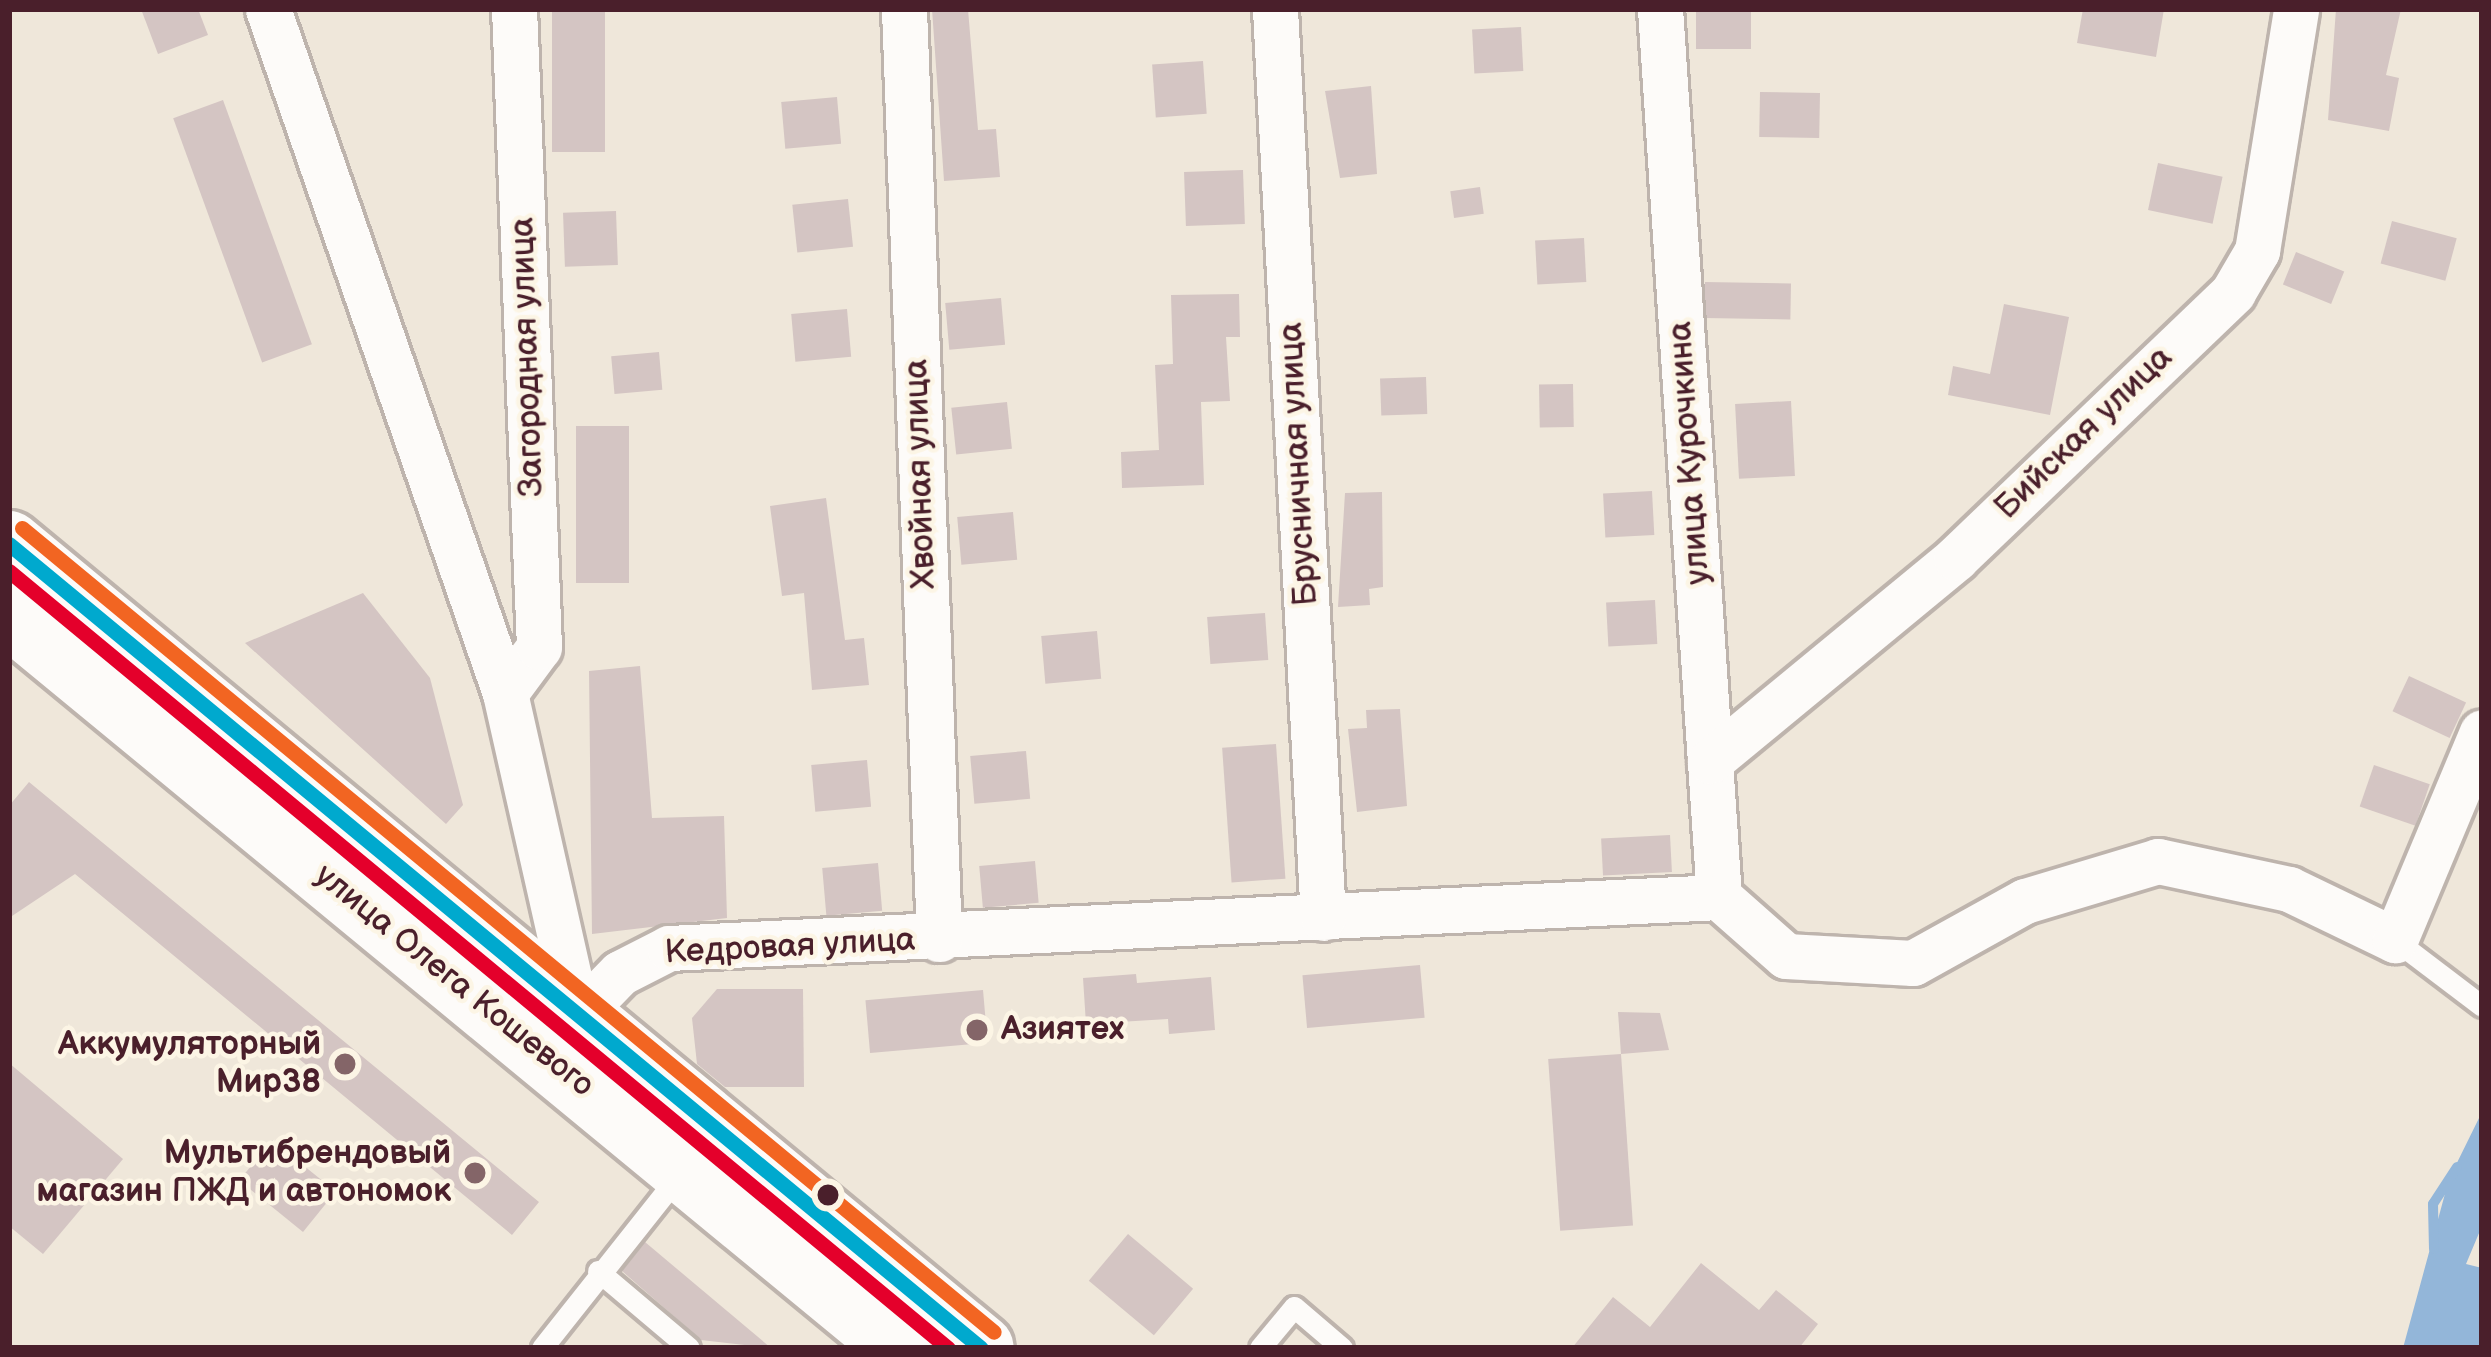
<!DOCTYPE html>
<meta charset="utf-8">
<style>
body{margin:0}
#map{position:relative;width:2491px;height:1357px;overflow:hidden;background:#efe7da;font-family:"Balsamiq Sans",sans-serif}
div>[style]{position:absolute}
.water>*{inset:0;background:#93b6d9}
.stream>*{height:10px;margin:-5px;padding:0 5px;transform-origin:5px;border-radius:5px;background:#93b6d9}
.building>*{inset:0;background:#d4c5c3;transform-origin:0 0}
.roads{filter:drop-shadow(3px 0 #beb4ad) drop-shadow(-3px 0 #beb4ad) drop-shadow(0 3px #beb4ad) drop-shadow(0 -3px #beb4ad)}
.service>*{height:21px;margin:-10.5px;padding:0 10.5px;transform-origin:10.5px;border-radius:10.5px;background:#fdfbf9}
.minor>*{height:45px;margin:-22.5px;padding:0 22.5px;transform-origin:22.5px;border-radius:22.5px;background:#fdfbf9}
.primary>*{height:66px;margin:-33px;padding:0 33px;transform-origin:33px;border-radius:33px;background:#fdfbf9}
.bus-1>*{height:15px;margin:-7.5px;padding:0 7.5px;transform-origin:7.5px;border-radius:7.5px;background:#00a9ce}
.bus-2>*{height:15px;margin:-7.5px;padding:0 7.5px;transform-origin:7.5px;border-radius:7.5px;background:#e4002b}
.bus-3>*{height:15px;margin:-7.5px;padding:0 7.5px;transform-origin:7.5px;border-radius:7.5px;background:#f26522}
.dots>*{width:33px;height:33px;translate:-50% -50%;box-sizing:border-box;border:6px solid #fcf5e5;border-radius:50%}
span{translate:-50% -50%;white-space:nowrap;text-align:center;line-height:1.15;-webkit-text-stroke:9px #fcf5e5;paint-order:stroke}
.street-label{font-size:33px;color:#4a1f2b}
.poi-label{font-size:33px;color:#4a1f2b;font-weight:700}
.left{translate:0 -50%;text-align:left}
.right{translate:-100% -50%;text-align:right}
.frame{position:absolute;inset:0;border:12px solid #4a1f2b;pointer-events:none}
</style>
<div id="map">
<div class="water">
<i style="clip-path:polygon(2482px 1112px,2482px 1226px,2466px 1264px,2482px 1268px,2482px 1348px,2403px 1348px,2449px 1179px)"></i>
</div>
<div class="stream">
<i style="left:2434px;top:1249px;width:45px;rotate:-91.3deg"></i>
<i style="left:2433px;top:1204px;width:44px;rotate:-57deg"></i>
</div>
<div class="building">
<i style="clip-path:polygon(141px 9px,198px 9px,208px 35px,158px 54px)"></i>
<i style="left:552px;top:9px;width:53px;height:143px"></i>
<i style="clip-path:polygon(932px 9px,968px 9px,978px 130px,996px 129px,1000px 177px,944px 181px)"></i>
<i style="left:1696px;top:9px;width:55px;height:40px"></i>
<i style="clip-path:polygon(2083px 9px,2164px 9px,2156px 57px,2077px 43px)"></i>
<i style="clip-path:polygon(2336px 9px,2401px 9px,2386px 75px,2399px 78px,2389px 131px,2328px 120px)"></i>
<i style="left:1521px;top:27px;width:44px;height:49px;rotate:87deg"></i>
<i style="left:1203px;top:61px;width:53px;height:51px;rotate:86deg"></i>
<i style="clip-path:polygon(1371px 86px,1377px 174px,1340px 178px,1325px 91px)"></i>
<i style="left:1760px;top:92px;width:60px;height:45px;rotate:1deg"></i>
<i style="left:837px;top:97px;width:47px;height:56px;rotate:85deg"></i>
<i style="left:223px;top:100px;width:260px;height:53px;rotate:70deg"></i>
<i style="left:2158px;top:163px;width:66px;height:48px;rotate:12deg"></i>
<i style="left:1243px;top:170px;width:54px;height:59px;rotate:88deg"></i>
<i style="left:1480px;top:187px;width:27px;height:30px;rotate:82deg"></i>
<i style="left:848px;top:199px;width:48px;height:56px;rotate:84deg"></i>
<i style="left:616px;top:211px;width:54px;height:53px;rotate:88deg"></i>
<i style="left:2392px;top:221px;width:67px;height:44px;rotate:15deg"></i>
<i style="left:1584px;top:238px;width:44px;height:49px;rotate:87deg"></i>
<i style="left:2296px;top:252px;width:52px;height:35px;rotate:22deg"></i>
<i style="left:1705px;top:282px;width:86px;height:36px;rotate:1deg"></i>
<i style="clip-path:polygon(1239px 294px,1240px 337px,1226px 337px,1230px 401px,1201px 402px,1204px 485px,1122px 488px,1121px 452px,1159px 450px,1155px 365px,1173px 364px,1171px 295px)"></i>
<i style="left:1001px;top:298px;width:47px;height:56px;rotate:85deg"></i>
<i style="clip-path:polygon(2004px 304px,2069px 317px,2050px 415px,1948px 395px,1953px 366px,1990px 374px)"></i>
<i style="left:847px;top:309px;width:48px;height:56px;rotate:85deg"></i>
<i style="left:659px;top:352px;width:38px;height:48px;rotate:85deg"></i>
<i style="left:1426px;top:377px;width:37px;height:46px;rotate:88deg"></i>
<i style="left:1573px;top:384px;width:43px;height:34px;rotate:89deg"></i>
<i style="left:1791px;top:401px;width:75px;height:56px;rotate:87deg"></i>
<i style="left:1007px;top:402px;width:47px;height:56px;rotate:84deg"></i>
<i style="left:629px;top:426px;width:157px;height:53px;rotate:90deg"></i>
<i style="left:1652px;top:491px;width:44px;height:49px;rotate:87deg"></i>
<i style="clip-path:polygon(1382px 492px,1383px 587px,1369px 589px,1370px 605px,1338px 607px,1345px 493px)"></i>
<i style="clip-path:polygon(826px 498px,845px 640px,864px 638px,869px 685px,812px 690px,804px 593px,782px 596px,770px 506px)"></i>
<i style="left:1013px;top:512px;width:48px;height:56px;rotate:85deg"></i>
<i style="clip-path:polygon(363px 593px,430px 678px,463px 805px,446px 824px,245px 643px)"></i>
<i style="left:1655px;top:600px;width:44px;height:49px;rotate:87deg"></i>
<i style="left:1265px;top:613px;width:47px;height:58px;rotate:86deg"></i>
<i style="left:1097px;top:631px;width:48px;height:56px;rotate:85deg"></i>
<i style="clip-path:polygon(640px 666px,652px 818px,724px 816px,727px 918px,592px 934px,589px 671px)"></i>
<i style="left:2409px;top:676px;width:63px;height:39px;rotate:25deg"></i>
<i style="clip-path:polygon(1400px 709px,1407px 806px,1357px 812px,1348px 729px,1367px 728px,1366px 710px)"></i>
<i style="left:1276px;top:744px;width:135px;height:54px;rotate:86deg"></i>
<i style="left:1026px;top:751px;width:48px;height:56px;rotate:85deg"></i>
<i style="left:867px;top:760px;width:47px;height:56px;rotate:85deg"></i>
<i style="left:2374px;top:765px;width:59px;height:44px;rotate:19deg"></i>
<i style="clip-path:polygon(29px 782px,539px 1202px,512px 1235px,75px 874px,9px 918px,9px 806px)"></i>
<i style="left:1670px;top:835px;width:37px;height:69px;rotate:87deg"></i>
<i style="left:1035px;top:861px;width:42px;height:56px;rotate:85deg"></i>
<i style="left:878px;top:863px;width:48px;height:56px;rotate:85deg"></i>
<i style="left:1420px;top:965px;width:53px;height:118px;rotate:85deg"></i>
<i style="clip-path:polygon(1136px 974px,1137px 983px,1211px 977px,1215px 1030px,1169px 1034px,1168px 1019px,1086px 1024px,1083px 978px)"></i>
<i style="clip-path:polygon(717px 989px,803px 989px,804px 1087px,725px 1087px,697px 1064px,692px 1018px)"></i>
<i style="left:983px;top:990px;width:53px;height:118px;rotate:85deg"></i>
<i style="clip-path:polygon(1618px 1012px,1660px 1013px,1669px 1050px,1621px 1054px)"></i>
<i style="left:1621px;top:1054px;width:172px;height:73px;rotate:86deg"></i>
<i style="clip-path:polygon(9px 1063px,123px 1159px,43px 1254px,9px 1226px)"></i>
<i style="left:272px;top:1140px;width:82px;height:52px;rotate:39deg"></i>
<i style="left:1128px;top:1234px;width:85px;height:61px;rotate:40deg"></i>
<i style="clip-path:polygon(645px 1242px,771px 1348px,701px 1340px,622px 1271px)"></i>
<i style="clip-path:polygon(1701px 1263px,1759px 1310px,1776px 1290px,1818px 1324px,1799px 1348px,1572px 1348px,1613px 1297px,1650px 1327px)"></i>
</div>
<div class="roads">
<div class="service">
<i style="left:2395px;top:940px;width:109px;rotate:37.2deg"></i>
<i style="left:598px;top:1271px;width:119px;rotate:40.2deg"></i>
<i style="left:542px;top:1348px;width:221px;rotate:-51.6deg"></i>
<i style="left:1260px;top:1348px;width:53px;rotate:-50.3deg"></i>
<i style="left:1294px;top:1307px;width:63px;rotate:40.5deg"></i>
</div>
<div class="minor">
<i style="left:268px;top:9px;width:724px;rotate:70.89deg"></i>
<i style="left:505px;top:693px;width:331px;rotate:77.3deg"></i>
<i style="left:578px;top:1016px;width:60px;rotate:-45.7deg"></i>
<i style="left:620px;top:973px;width:55px;rotate:-27deg"></i>
<i style="left:669px;top:948px;width:1051px;rotate:-2.78deg"></i>
<i style="left:904px;top:9px;width:931px;rotate:87.84deg"></i>
<i style="left:1275px;top:9px;width:910px;rotate:86.98deg"></i>
<i style="left:1660px;top:9px;width:890px;rotate:86.2deg"></i>
<i style="left:505px;top:693px;width:57px;rotate:-53.5deg"></i>
<i style="left:539px;top:647px;width:638px;rotate:-92.24deg"></i>
<i style="left:1710px;top:761px;width:319px;rotate:-39.5deg"></i>
<i style="left:1956px;top:558px;width:384px;rotate:-43.8deg"></i>
<i style="left:2233px;top:292px;width:48px;rotate:-59.7deg"></i>
<i style="left:2257px;top:251px;width:245px;rotate:-80.8deg"></i>
<i style="left:1719px;top:897px;width:89px;rotate:41.4deg"></i>
<i style="left:1786px;top:956px;width:127px;rotate:3.2deg"></i>
<i style="left:1913px;top:963px;width:128px;rotate:-29deg"></i>
<i style="left:2025px;top:901px;width:139px;rotate:-16.7deg"></i>
<i style="left:2158px;top:861px;width:134px;rotate:12.1deg"></i>
<i style="left:2289px;top:889px;width:118px;rotate:25.7deg"></i>
<i style="left:2395px;top:940px;width:225px;rotate:-67.3deg"></i>
</div>
<div class="primary">
<i style="left:9px;top:544px;width:1261px;rotate:39.6deg"></i>
<i style="left:9px;top:614px;width:1154px;rotate:39.48deg"></i>
</div>
</div>
<div class="bus-1">
<i style="left:9px;top:544px;width:1261px;rotate:39.6deg"></i>
</div>
<div class="bus-2">
<i style="left:9px;top:571px;width:1219px;rotate:39.61deg"></i>
</div>
<div class="bus-3">
<i style="left:22px;top:528px;width:1261px;rotate:39.6deg"></i>
</div>
<div class="dots">
<i style="left:977px;top:1030px;background:#846568"></i>
<i style="left:345px;top:1064px;background:#846568"></i>
<i style="left:475px;top:1173px;background:#846568"></i>
<i style="left:828px;top:1195px;background:#4a1f2b"></i>
</div>
<div class="street-label">
<span style="left:528px;top:357px;rotate:-92deg">Загородная улица</span>
<span style="left:2084px;top:433px;rotate:-44deg">Бийская улица</span>
<span style="left:1690px;top:453px;rotate:-94deg">улица Курочкина</span>
<span style="left:1299px;top:464px;rotate:-93deg">Брусничная улица</span>
<span style="left:921px;top:474px;rotate:-92deg">Хвойная улица</span>
<span style="left:790px;top:947px;rotate:-3deg">Кедровая улица</span>
<span style="left:454px;top:981px;rotate:39deg">улица Олега Кошевого</span>
</div>
<div class="poi-label">
<span class="left" style="left:1001px;top:1030px">Азиятех</span>
<span class="right" style="left:321px;top:1064px">Аккумуляторный<br>Мир38</span>
<span class="right" style="left:451px;top:1173px">Мультибрендовый<br>магазин ПЖД и автономок</span>
</div>
<div class="frame"></div>
</div>
